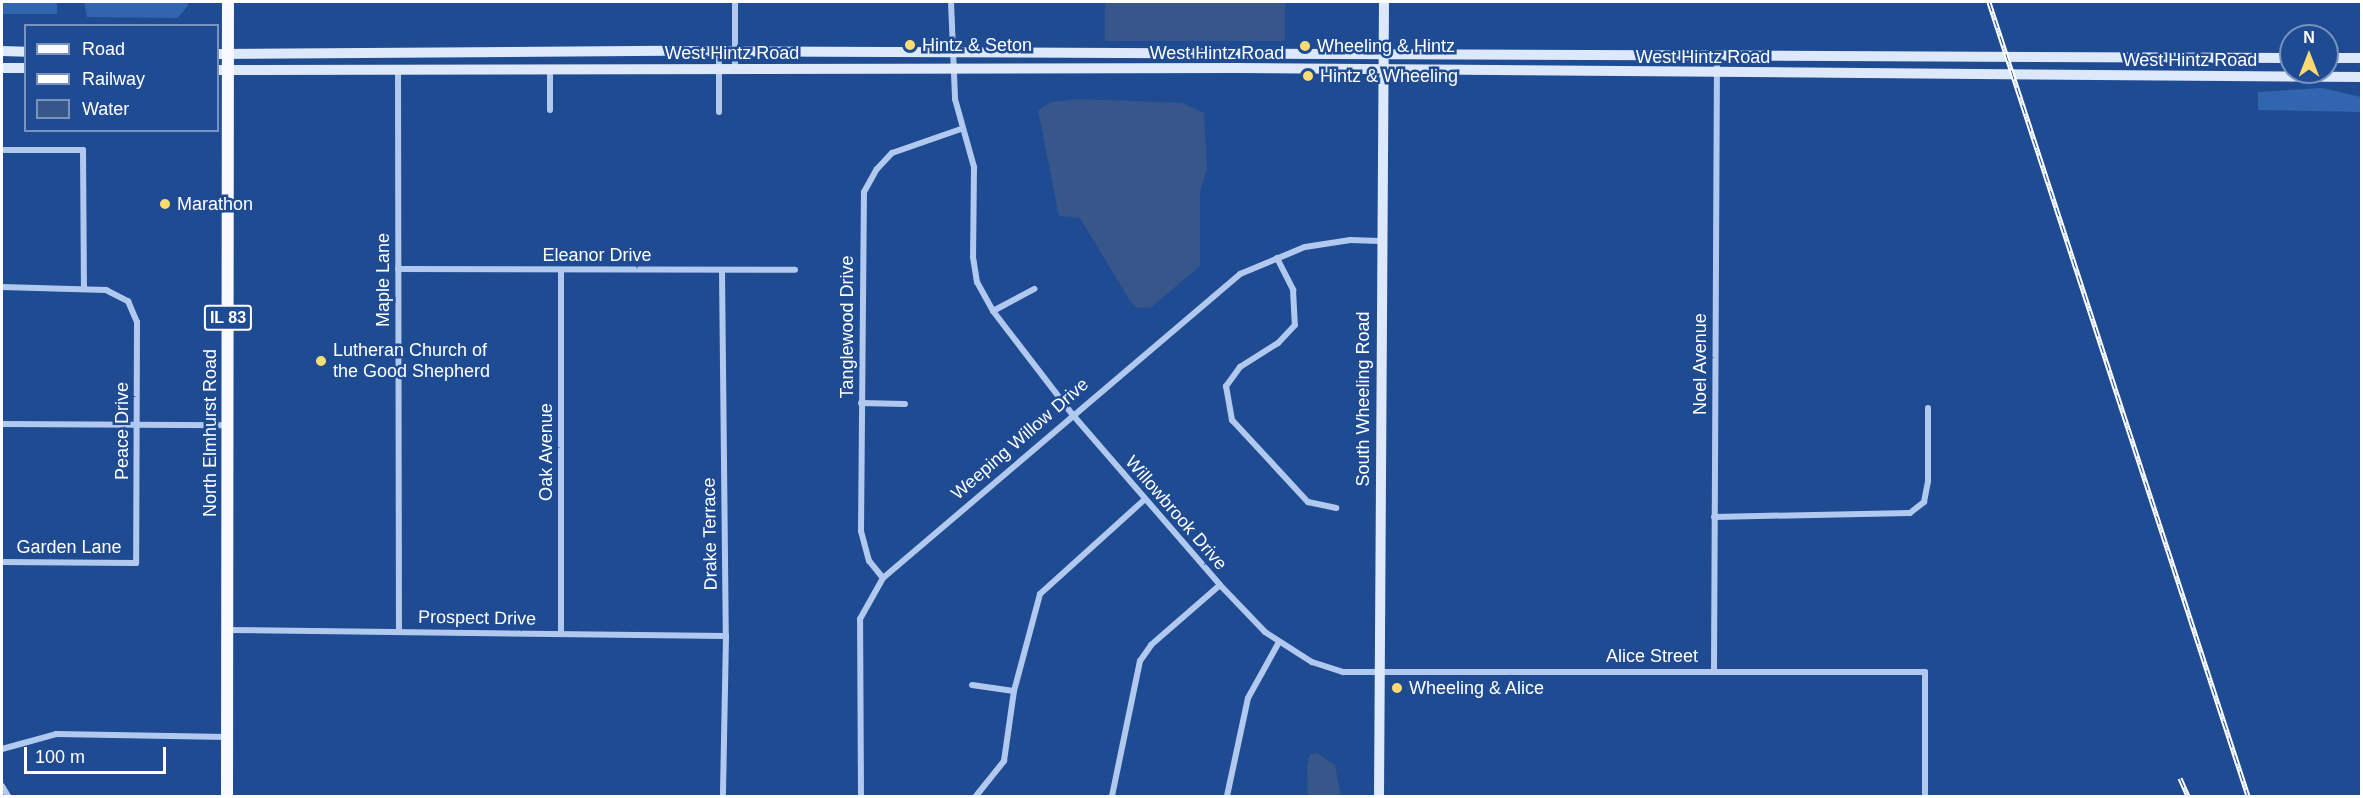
<!DOCTYPE html>
<style>
body{margin:0}
#map{position:relative;width:2363px;height:798px;overflow:hidden;background:#1f4b93;font-family:Arial,sans-serif}
div>[style]{position:absolute}
.green>*{inset:0;background:#3265b0;transform-origin:0 0}
.water>*{inset:0;background:#37578b;transform-origin:0 0}
.minor>*{height:6px;margin:-3px;padding:0 3px;transform-origin:3px;border-radius:3px;background:#b1c9ee}
.secondary>*{height:10px;margin:-5px;padding:0 5px;transform-origin:5px;border-radius:5px;background:#dde8fa}
.primary>*{height:12px;margin:-6px;padding:0 6px;transform-origin:6px;border-radius:6px;background:#f8faff}
.rail>*{height:5px;margin-top:-2.5px;transform-origin:0;background:repeating-linear-gradient(90deg,#1f4b93 0 9px,#fff 0 18px);box-sizing:border-box;border-block:2px solid #fff}
.dots>*{width:16px;height:16px;translate:-50% -50%;box-sizing:border-box;border:3px solid #1f4b93;border-radius:50%}
span{translate:-50% -50%;white-space:nowrap;text-align:center;line-height:1.15;-webkit-text-stroke:5px #1f4b93;paint-order:stroke}
.shield-label span{padding:2px 4px;background:#1f4b93;border:2px solid;border-radius:4px;-webkit-text-stroke-width:0}
.shield-label{font-size:16px;color:#fff;font-weight:700}
.poi-label{font-size:18px;color:#fff}
.left{translate:0 -50%;text-align:left}
.street-label{font-size:18px;color:#fff}
.frame{position:absolute;inset:0;border:3px solid #fff;pointer-events:none}
.legend{position:absolute;left:24px;top:24px;width:195px;height:108px;box-sizing:border-box;background:#1f4b93;border:2px solid #7993be;margin:0;padding:8px 10px;list-style:none;font-size:18px;color:#fff}
.legend li{display:flex;align-items:center;gap:12px;height:30px}
.legend b{width:30px;border:2px solid #7993be}
.north{position:absolute;left:2279px;top:24px;width:60px;height:60px;box-sizing:border-box;background:#1f4b93;border:2px solid #7993be;border-radius:50%;rotate:0deg;font-size:16px;font-weight:700;line-height:24px;text-align:center;color:#fff}
.north::after{content:'';display:block;margin:auto;width:21px;height:27px;background:#fcdb71;clip-path:polygon(50% 0,100% 100%,50% 72%,0 100%)}
.scale{position:absolute;left:24px;top:747px;width:142px;height:27px;box-sizing:border-box;border:3px solid #fff;border-top:0;padding-left:8px;font-size:18px;line-height:21px;white-space:nowrap;color:#fff;-webkit-text-stroke:4px #1f4b93;paint-order:stroke}
</style>
<div id="map">
<div class="green">
<i style="left:2px;top:2px;width:55px;height:12px"></i>
<i style="clip-path:polygon(84px 2px,188px 2px,188px 6px,177px 18px,87px 17px)"></i>
<i style="clip-path:polygon(2322px 88px,2361px 97px,2361px 112px,2258px 110px,2258px 92px)"></i>
</div>
<div class="water">
<i style="left:1105px;top:2px;width:180px;height:39px"></i>
<i style="clip-path:polygon(1078px 99px,1182px 103px,1204px 113px,1207px 168px,1200px 191px,1200px 266px,1150px 308px,1136px 307px,1129px 299px,1080px 218px,1059px 216px,1038px 110px,1052px 102px)"></i>
<i style="clip-path:polygon(1317px 753px,1335px 765px,1341px 796px,1308px 796px,1307px 765px,1310px 754px)"></i>
</div>
<div class="minor">
<i style="left:735px;top:2px;width:67px;rotate:90deg"></i>
<i style="left:951px;top:2px;width:97px;rotate:87.6deg"></i>
<i style="left:955px;top:99px;width:71px;rotate:74.4deg"></i>
<i style="left:974px;top:167px;width:90px;rotate:90.6deg"></i>
<i style="left:973px;top:257px;width:25px;rotate:81deg"></i>
<i style="left:977px;top:282px;width:33px;rotate:61deg"></i>
<i style="left:993px;top:311px;width:130px;rotate:52.5deg"></i>
<i style="left:1072px;top:414px;width:226px;rotate:49.1deg"></i>
<i style="left:1220px;top:585px;width:65px;rotate:46.2deg"></i>
<i style="left:1265px;top:632px;width:56px;rotate:32.6deg"></i>
<i style="left:1312px;top:662px;width:33px;rotate:18deg"></i>
<i style="left:1343px;top:672px;width:582px"></i>
<i style="left:1925px;top:672px;width:124px;rotate:90deg"></i>
<i style="left:719px;top:51px;width:61px;rotate:90deg"></i>
<i style="left:550px;top:70px;width:40px;rotate:90deg"></i>
<i style="left:398px;top:71px;width:561px;rotate:89.9deg"></i>
<i style="left:2px;top:150px;width:81px"></i>
<i style="left:83px;top:150px;width:137px;rotate:89.6deg"></i>
<i style="left:1277px;top:258px;width:36px;rotate:63deg"></i>
<i style="left:1293px;top:290px;width:35px;rotate:87deg"></i>
<i style="left:1295px;top:325px;width:25px;rotate:133deg"></i>
<i style="left:1278px;top:343px;width:45px;rotate:147.7deg"></i>
<i style="left:1240px;top:367px;width:24px;rotate:126deg"></i>
<i style="left:1226px;top:386px;width:35px;rotate:80deg"></i>
<i style="left:1232px;top:420px;width:112px;rotate:47.2deg"></i>
<i style="left:1308px;top:502px;width:29px;rotate:12deg"></i>
<i style="left:398px;top:269px;width:397px;rotate:0.1deg"></i>
<i style="left:722px;top:271px;width:365px;rotate:89.4deg"></i>
<i style="left:726px;top:636px;width:160px;rotate:91.1deg"></i>
<i style="left:2px;top:287px;width:104px;rotate:1.7deg"></i>
<i style="left:106px;top:290px;width:25px;rotate:27deg"></i>
<i style="left:128px;top:301px;width:23px;rotate:67deg"></i>
<i style="left:137px;top:322px;width:241px;rotate:90.2deg"></i>
<i style="left:136px;top:563px;width:134px;rotate:-179.6deg"></i>
<i style="left:993px;top:311px;width:47px;rotate:-28.2deg"></i>
<i style="left:861px;top:403px;width:44px;rotate:1.3deg"></i>
<i style="left:2px;top:424px;width:226px;rotate:0.3deg"></i>
<i style="left:1714px;top:517px;width:196px;rotate:-1.2deg"></i>
<i style="left:1910px;top:513px;width:18px;rotate:-38deg"></i>
<i style="left:1924px;top:502px;width:21px;rotate:-79deg"></i>
<i style="left:1928px;top:481px;width:73px;rotate:-90deg"></i>
<i style="left:883px;top:578px;width:22px;rotate:-129deg"></i>
<i style="left:869px;top:561px;width:31px;rotate:-105deg"></i>
<i style="left:861px;top:531px;width:339px;rotate:-89.5deg"></i>
<i style="left:864px;top:192px;width:26px;rotate:-61deg"></i>
<i style="left:877px;top:169px;width:22px;rotate:-47deg"></i>
<i style="left:892px;top:153px;width:73px;rotate:-19.2deg"></i>
<i style="left:227px;top:630px;width:499px;rotate:0.7deg"></i>
<i style="left:561px;top:634px;width:364px;rotate:-90deg"></i>
<i style="left:1714px;top:671px;width:615px;rotate:-89.72deg"></i>
<i style="left:972px;top:685px;width:42px;rotate:8.1deg"></i>
<i style="left:2px;top:749px;width:56px;rotate:-15.5deg"></i>
<i style="left:56px;top:734px;width:171px;rotate:1deg"></i>
<i style="left:2px;top:786px;width:12px;rotate:59deg"></i>
<i style="left:861px;top:796px;width:177px;rotate:-90.3deg"></i>
<i style="left:860px;top:619px;width:47px;rotate:-60.7deg"></i>
<i style="left:883px;top:578px;width:469px;rotate:-40.4deg"></i>
<i style="left:1240px;top:274px;width:70px;rotate:-22.6deg"></i>
<i style="left:1305px;top:247px;width:46px;rotate:-8.8deg"></i>
<i style="left:1350px;top:240px;width:30px;rotate:2deg"></i>
<i style="left:976px;top:796px;width:45px;rotate:-51.3deg"></i>
<i style="left:1004px;top:761px;width:71px;rotate:-81.9deg"></i>
<i style="left:1014px;top:691px;width:100px;rotate:-75deg"></i>
<i style="left:1040px;top:594px;width:140px;rotate:-42.1deg"></i>
<i style="left:1112px;top:796px;width:138px;rotate:-78.3deg"></i>
<i style="left:1140px;top:661px;width:19px;rotate:-55deg"></i>
<i style="left:1151px;top:645px;width:91px;rotate:-41deg"></i>
<i style="left:1227px;top:796px;width:100px;rotate:-77.9deg"></i>
<i style="left:1248px;top:698px;width:64px;rotate:-61deg"></i>
</div>
<div class="secondary">
<i style="left:2px;top:51px;width:24px;rotate:2deg"></i>
<i style="left:218px;top:54px;width:449px;rotate:-0.4deg"></i>
<i style="left:667px;top:51px;width:1624px;rotate:0.25deg"></i>
<i style="left:2327px;top:58px;width:35px"></i>
<i style="left:2px;top:68px;width:24px"></i>
<i style="left:218px;top:70px;width:1018px;rotate:-0.11deg"></i>
<i style="left:1236px;top:68px;width:1126px;rotate:0.46deg"></i>
<i style="left:1379px;top:796px;width:794px;rotate:-89.64deg"></i>
</div>
<div class="primary">
<i style="left:227px;top:796px;width:794px;rotate:-89.93deg"></i>
</div>
<div class="rail">
<i style="left:1989px;top:2px;width:835px;rotate:71.93deg"></i>
<i style="left:2180px;top:778px;width:20px;rotate:66deg"></i>
</div>
<div class="dots">
<i style="left:910px;top:45px;background:#fcdb71"></i>
<i style="left:1305px;top:46px;background:#fcdb71"></i>
<i style="left:1308px;top:76px;background:#fcdb71"></i>
<i style="left:165px;top:204px;background:#fcdb71"></i>
<i style="left:321px;top:361px;background:#fcdb71"></i>
<i style="left:1397px;top:688px;background:#fcdb71"></i>
</div>
<div class="shield-label">
<span style="left:228px;top:318px">IL 83</span>
</div>
<div class="poi-label">
<span class="left" style="left:922px;top:45px">Hintz &amp; Seton</span>
<span class="left" style="left:1317px;top:46px">Wheeling &amp; Hintz</span>
<span class="left" style="left:1320px;top:76px">Hintz &amp; Wheeling</span>
<span class="left" style="left:177px;top:204px">Marathon</span>
<span class="left" style="left:333px;top:361px">Lutheran Church of<br>the Good Shepherd</span>
<span class="left" style="left:1409px;top:688px">Wheeling &amp; Alice</span>
</div>
<div class="street-label">
<span style="left:732px;top:53px">West Hintz Road</span>
<span style="left:1217px;top:53px">West Hintz Road</span>
<span style="left:1703px;top:57px">West Hintz Road</span>
<span style="left:2190px;top:60px">West Hintz Road</span>
<span style="left:597px;top:255px">Eleanor Drive</span>
<span style="left:383px;top:280px;rotate:-90deg">Maple Lane</span>
<span style="left:847px;top:327px;rotate:-90deg">Tanglewood Drive</span>
<span style="left:1700px;top:364px;rotate:-90deg">Noel Avenue</span>
<span style="left:1363px;top:399px;rotate:-90deg">South Wheeling Road</span>
<span style="left:122px;top:431px;rotate:-90deg">Peace Drive</span>
<span style="left:210px;top:433px;rotate:-90deg">North Elmhurst Road</span>
<span style="left:1020px;top:439px;rotate:-41deg">Weeping Willow Drive</span>
<span style="left:546px;top:452px;rotate:-90deg">Oak Avenue</span>
<span style="left:1176px;top:513px;rotate:49deg">Willowbrook Drive</span>
<span style="left:710px;top:534px;rotate:-91deg">Drake Terrace</span>
<span style="left:69px;top:547px">Garden Lane</span>
<span style="left:477px;top:618px;rotate:1deg">Prospect Drive</span>
<span style="left:1652px;top:656px">Alice Street</span>
</div>
<div class="frame"></div>
<ul class="legend">
<li><b style="height:8px;background:#f8faff"></b>Road</li>
<li><b style="height:8px;background:#fff"></b>Railway</li>
<li><b style="height:16px;background:#37578b"></b>Water</li>
</ul>
<div class="north">N</div>
<div class="scale">100 m</div>
</div>
